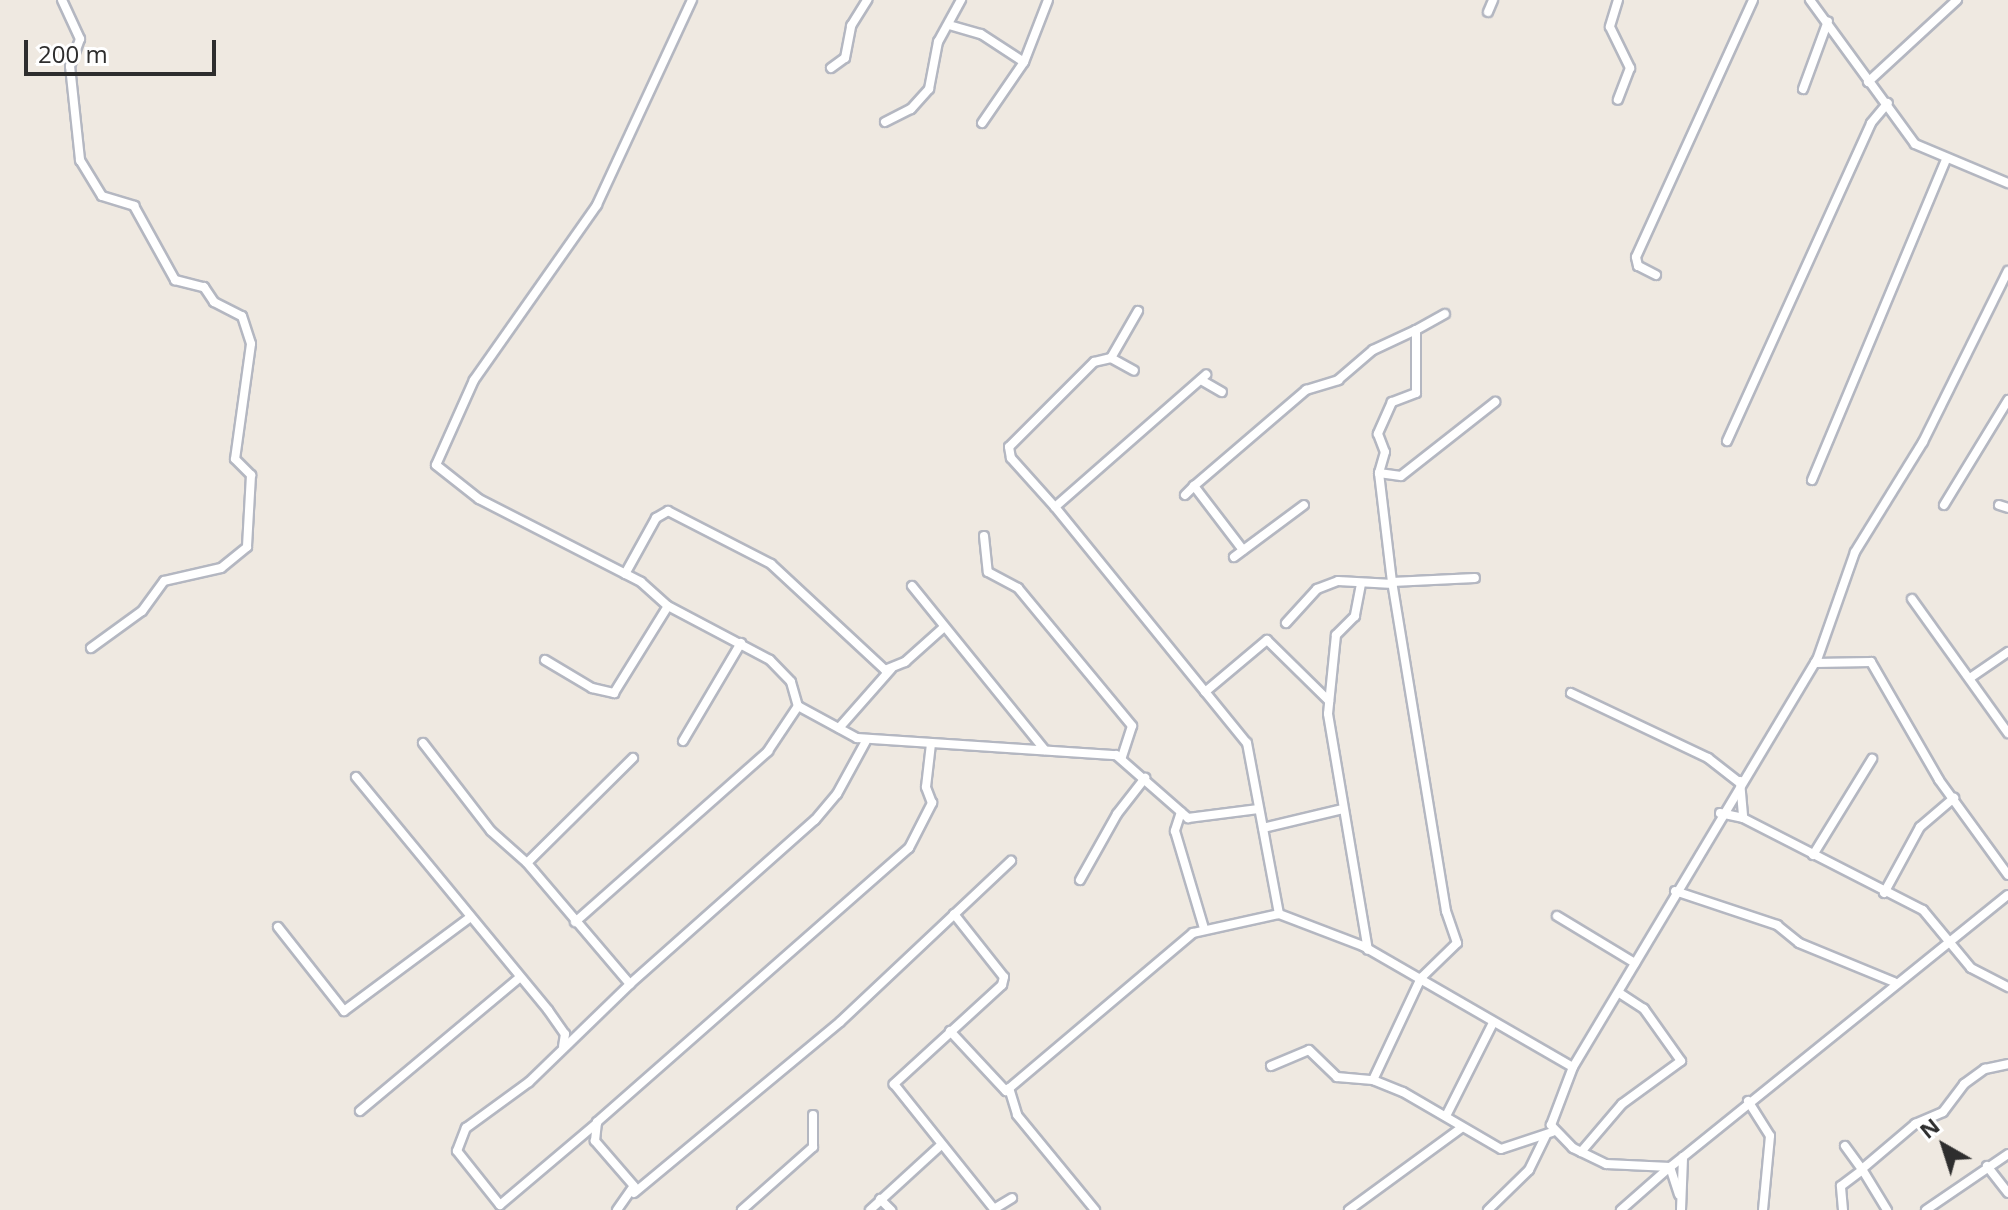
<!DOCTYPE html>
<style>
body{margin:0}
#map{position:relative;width:2008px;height:1210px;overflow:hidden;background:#efe9e1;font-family:"Open Sans",sans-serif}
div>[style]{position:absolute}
.roads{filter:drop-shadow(2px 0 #b4b7c1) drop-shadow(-2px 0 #b4b7c1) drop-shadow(0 2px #b4b7c1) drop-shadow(0 -2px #b4b7c1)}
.minor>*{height:8px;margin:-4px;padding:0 4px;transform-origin:4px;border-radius:4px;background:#fff}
span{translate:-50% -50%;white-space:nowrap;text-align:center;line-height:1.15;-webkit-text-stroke:6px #fff;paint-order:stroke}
.north{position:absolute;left:1904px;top:1106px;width:80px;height:80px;-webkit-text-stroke:6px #fff;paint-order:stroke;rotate:321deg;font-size:22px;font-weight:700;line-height:32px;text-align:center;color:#2e2e2e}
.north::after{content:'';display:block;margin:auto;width:28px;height:36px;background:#2e2e2e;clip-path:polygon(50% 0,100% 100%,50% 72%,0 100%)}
.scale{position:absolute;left:24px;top:40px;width:192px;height:36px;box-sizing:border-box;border:4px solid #2e2e2e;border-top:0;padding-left:10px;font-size:24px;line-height:28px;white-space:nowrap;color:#2e2e2e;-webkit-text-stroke:6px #fff;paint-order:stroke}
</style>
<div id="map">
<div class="roads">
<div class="minor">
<i style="left:62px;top:0;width:43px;rotate:65.2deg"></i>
<i style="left:80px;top:39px;width:29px;rotate:110deg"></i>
<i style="left:70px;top:66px;width:95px;rotate:83.9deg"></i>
<i style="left:80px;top:160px;width:42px;rotate:58.6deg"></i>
<i style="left:102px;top:196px;width:34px;rotate:17deg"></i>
<i style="left:134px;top:206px;width:85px;rotate:61deg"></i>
<i style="left:175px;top:280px;width:30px;rotate:14deg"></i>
<i style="left:204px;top:287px;width:18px;rotate:56deg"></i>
<i style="left:214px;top:302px;width:31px;rotate:27deg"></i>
<i style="left:242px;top:316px;width:29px;rotate:72deg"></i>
<i style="left:251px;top:344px;width:116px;rotate:97.9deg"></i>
<i style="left:235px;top:459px;width:23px;rotate:45deg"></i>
<i style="left:251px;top:475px;width:72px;rotate:93.2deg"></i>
<i style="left:247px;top:547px;width:33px;rotate:141deg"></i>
<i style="left:221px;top:568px;width:58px;rotate:167.2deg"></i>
<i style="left:164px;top:581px;width:37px;rotate:126deg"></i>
<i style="left:142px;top:611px;width:63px;rotate:144deg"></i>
<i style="left:692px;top:0;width:226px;rotate:114.9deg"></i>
<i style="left:597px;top:205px;width:214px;rotate:125.1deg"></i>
<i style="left:474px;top:380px;width:93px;rotate:114.1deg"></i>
<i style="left:436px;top:465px;width:55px;rotate:38.3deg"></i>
<i style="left:479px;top:499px;width:182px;rotate:27.1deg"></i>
<i style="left:641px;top:582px;width:36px;rotate:42deg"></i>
<i style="left:668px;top:606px;width:115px;rotate:27.9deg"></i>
<i style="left:770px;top:660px;width:30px;rotate:46deg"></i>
<i style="left:791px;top:682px;width:25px;rotate:74deg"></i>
<i style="left:798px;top:706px;width:67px;rotate:28.5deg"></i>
<i style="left:857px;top:738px;width:260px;rotate:3.8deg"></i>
<i style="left:1116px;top:755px;width:96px;rotate:41.2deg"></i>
<i style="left:1188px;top:818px;width:71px;rotate:-7.3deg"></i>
<i style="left:1618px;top:0;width:28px;rotate:107deg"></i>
<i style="left:1610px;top:27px;width:46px;rotate:64deg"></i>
<i style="left:1630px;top:68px;width:34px;rotate:111deg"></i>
<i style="left:1810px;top:0;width:178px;rotate:53.9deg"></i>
<i style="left:1915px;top:144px;width:101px;rotate:22.8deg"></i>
<i style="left:1488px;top:12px;width:13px;rotate:-67deg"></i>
<i style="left:949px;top:25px;width:33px;rotate:16deg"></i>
<i style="left:981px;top:34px;width:51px;rotate:33.1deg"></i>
<i style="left:1024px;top:62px;width:74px;rotate:124.5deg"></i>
<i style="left:1024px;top:62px;width:66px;rotate:-68.8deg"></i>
<i style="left:831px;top:68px;width:17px;rotate:-36deg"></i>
<i style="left:845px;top:58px;width:33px;rotate:-79deg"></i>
<i style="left:851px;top:26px;width:31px;rotate:-58deg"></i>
<i style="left:1868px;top:82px;width:121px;rotate:-42.7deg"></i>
<i style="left:1803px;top:89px;width:72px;rotate:-69.8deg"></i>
<i style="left:885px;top:122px;width:29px;rotate:-27deg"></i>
<i style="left:911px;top:109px;width:27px;rotate:-48deg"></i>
<i style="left:929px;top:89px;width:48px;rotate:-79.2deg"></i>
<i style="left:938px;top:42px;width:48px;rotate:-61.3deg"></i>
<i style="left:1656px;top:275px;width:20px;rotate:-153deg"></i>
<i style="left:1638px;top:266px;width:9px;rotate:-103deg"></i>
<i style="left:1636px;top:257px;width:282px;rotate:-65.5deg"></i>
<i style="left:1138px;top:311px;width:54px;rotate:119.9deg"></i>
<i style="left:1111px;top:358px;width:17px;rotate:167deg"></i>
<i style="left:1094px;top:362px;width:120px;rotate:135deg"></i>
<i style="left:1009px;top:447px;width:11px;rotate:80deg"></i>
<i style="left:1011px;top:458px;width:66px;rotate:48.1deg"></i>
<i style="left:1055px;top:507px;width:201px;rotate:-41.2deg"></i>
<i style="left:1416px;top:330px;width:33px;rotate:-29deg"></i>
<i style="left:1111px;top:358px;width:26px;rotate:29deg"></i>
<i style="left:1201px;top:380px;width:24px;rotate:30deg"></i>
<i style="left:1727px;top:441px;width:349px;rotate:-65.6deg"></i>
<i style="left:1871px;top:123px;width:26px;rotate:-50deg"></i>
<i style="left:1379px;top:473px;width:22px;rotate:8deg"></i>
<i style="left:1401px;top:476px;width:120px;rotate:-38.2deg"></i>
<i style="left:1812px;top:480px;width:349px;rotate:-67.3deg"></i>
<i style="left:1185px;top:495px;width:13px;rotate:-45deg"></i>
<i style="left:1944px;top:505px;width:123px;rotate:-58.6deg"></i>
<i style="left:1999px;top:505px;width:9px;rotate:18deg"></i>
<i style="left:1055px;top:507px;width:304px;rotate:50.9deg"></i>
<i style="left:1247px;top:743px;width:174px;rotate:79.4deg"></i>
<i style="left:1279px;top:914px;width:90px;rotate:20.9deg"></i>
<i style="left:1363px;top:946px;width:242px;rotate:30deg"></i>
<i style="left:984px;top:536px;width:36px;rotate:84deg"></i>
<i style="left:988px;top:572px;width:34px;rotate:28deg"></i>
<i style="left:1018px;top:588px;width:179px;rotate:50.4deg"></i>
<i style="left:1132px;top:726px;width:33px;rotate:108deg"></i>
<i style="left:1243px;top:550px;width:81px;rotate:-127.4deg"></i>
<i style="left:1194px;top:486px;width:148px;rotate:-40.6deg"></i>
<i style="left:1306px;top:390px;width:34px;rotate:-17deg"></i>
<i style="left:1338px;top:380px;width:46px;rotate:-40.6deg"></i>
<i style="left:1373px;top:350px;width:47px;rotate:-24.9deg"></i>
<i style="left:1416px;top:330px;width:63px;rotate:90deg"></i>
<i style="left:1416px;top:393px;width:26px;rotate:159deg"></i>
<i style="left:1392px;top:402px;width:35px;rotate:114deg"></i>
<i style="left:1378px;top:434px;width:19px;rotate:69deg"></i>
<i style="left:1385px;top:452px;width:22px;rotate:106deg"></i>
<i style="left:1379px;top:473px;width:110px;rotate:83.2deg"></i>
<i style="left:1234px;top:557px;width:87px;rotate:-36.6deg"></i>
<i style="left:625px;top:574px;width:64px;rotate:-61deg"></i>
<i style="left:656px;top:518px;width:14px;rotate:-30deg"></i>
<i style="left:668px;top:511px;width:116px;rotate:27.2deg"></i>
<i style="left:771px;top:564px;width:156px;rotate:42.9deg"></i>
<i style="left:885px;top:670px;width:22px;rotate:-22deg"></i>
<i style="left:905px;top:662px;width:51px;rotate:-41.8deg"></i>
<i style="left:1361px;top:584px;width:33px;rotate:101deg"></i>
<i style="left:1355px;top:616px;width:27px;rotate:135deg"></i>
<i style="left:1336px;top:635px;width:79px;rotate:95.8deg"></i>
<i style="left:1328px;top:714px;width:239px;rotate:80.4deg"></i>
<i style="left:912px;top:586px;width:211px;rotate:51deg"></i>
<i style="left:1912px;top:599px;width:165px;rotate:54.4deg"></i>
<i style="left:1286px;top:623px;width:46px;rotate:-47.6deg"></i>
<i style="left:1317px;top:589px;width:22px;rotate:-21deg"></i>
<i style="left:1338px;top:581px;width:55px;rotate:3.1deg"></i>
<i style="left:545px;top:660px;width:55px;rotate:30.8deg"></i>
<i style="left:592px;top:688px;width:23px;rotate:13deg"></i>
<i style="left:614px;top:693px;width:102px;rotate:-58.2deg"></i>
<i style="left:1815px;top:663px;width:56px;rotate:-1deg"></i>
<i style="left:1871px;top:662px;width:136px;rotate:60deg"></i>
<i style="left:1939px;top:780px;width:117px;rotate:54deg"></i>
<i style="left:1970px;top:678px;width:46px;rotate:-34.4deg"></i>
<i style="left:1205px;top:692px;width:81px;rotate:-40deg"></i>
<i style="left:1267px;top:640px;width:87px;rotate:44.5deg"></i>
<i style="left:1571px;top:693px;width:152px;rotate:25.4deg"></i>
<i style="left:1708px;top:758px;width:39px;rotate:38deg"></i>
<i style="left:839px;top:728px;width:79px;rotate:-48.6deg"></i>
<i style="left:683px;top:741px;width:114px;rotate:-59.4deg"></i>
<i style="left:423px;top:743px;width:111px;rotate:52.3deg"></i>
<i style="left:491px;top:831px;width:48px;rotate:41.6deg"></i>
<i style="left:633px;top:758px;width:149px;rotate:135.3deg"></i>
<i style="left:527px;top:863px;width:159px;rotate:49.6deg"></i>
<i style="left:630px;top:984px;width:247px;rotate:-41.6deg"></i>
<i style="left:815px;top:820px;width:34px;rotate:-50deg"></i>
<i style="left:837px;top:794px;width:60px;rotate:-61.3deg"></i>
<i style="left:356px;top:777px;width:302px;rotate:50.5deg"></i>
<i style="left:548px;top:1010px;width:29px;rotate:55deg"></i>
<i style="left:565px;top:1034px;width:12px;rotate:99deg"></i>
<i style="left:1740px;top:781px;width:37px;rotate:85deg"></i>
<i style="left:1181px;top:812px;width:20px;rotate:108deg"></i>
<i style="left:1175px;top:831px;width:101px;rotate:73.4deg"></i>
<i style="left:1720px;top:813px;width:24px;rotate:12deg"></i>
<i style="left:1743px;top:818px;width:202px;rotate:27.1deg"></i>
<i style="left:1923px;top:910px;width:75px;rotate:50.4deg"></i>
<i style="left:1971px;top:968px;width:42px;rotate:27.2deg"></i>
<i style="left:1263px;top:828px;width:82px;rotate:-13.4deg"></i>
<i style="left:1813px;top:855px;width:113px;rotate:-58.4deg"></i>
<i style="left:1080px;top:880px;width:76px;rotate:-60.7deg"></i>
<i style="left:1117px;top:814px;width:46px;rotate:-52.1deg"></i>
<i style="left:1675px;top:891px;width:108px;rotate:18.4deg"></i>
<i style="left:1777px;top:925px;width:28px;rotate:39deg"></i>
<i style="left:1799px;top:943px;width:103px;rotate:22.3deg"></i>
<i style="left:1884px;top:893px;width:75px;rotate:-61.4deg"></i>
<i style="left:1920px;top:827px;width:45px;rotate:-40.5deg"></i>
<i style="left:954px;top:914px;width:80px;rotate:51.6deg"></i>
<i style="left:1004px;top:977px;width:8px;rotate:104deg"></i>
<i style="left:1002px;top:985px;width:147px;rotate:137.5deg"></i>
<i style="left:894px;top:1084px;width:161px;rotate:51.3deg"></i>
<i style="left:1557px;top:916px;width:91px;rotate:31.1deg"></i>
<i style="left:575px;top:922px;width:258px;rotate:-41.5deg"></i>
<i style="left:768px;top:751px;width:54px;rotate:-56.3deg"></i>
<i style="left:278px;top:927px;width:107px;rotate:51.8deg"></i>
<i style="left:344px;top:1011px;width:156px;rotate:-36.6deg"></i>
<i style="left:950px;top:1031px;width:82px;rotate:47deg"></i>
<i style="left:1006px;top:1091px;width:245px;rotate:-40.2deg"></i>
<i style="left:1193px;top:933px;width:88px;rotate:-12.5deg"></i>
<i style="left:1271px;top:1066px;width:41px;rotate:-22.8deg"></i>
<i style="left:1309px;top:1050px;width:39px;rotate:44deg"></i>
<i style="left:1337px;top:1077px;width:36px;rotate:5deg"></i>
<i style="left:1373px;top:1080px;width:32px;rotate:22deg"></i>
<i style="left:1403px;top:1092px;width:113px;rotate:30.2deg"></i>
<i style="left:1501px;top:1149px;width:54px;rotate:-18.4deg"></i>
<i style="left:1373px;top:1080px;width:113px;rotate:-64.8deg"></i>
<i style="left:1421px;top:978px;width:50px;rotate:-44.2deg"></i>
<i style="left:1457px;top:943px;width:34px;rotate:-109deg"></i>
<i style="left:1446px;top:911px;width:333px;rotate:-99.3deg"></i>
<i style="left:1392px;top:582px;width:83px;rotate:-2.8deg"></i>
<i style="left:1009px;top:1088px;width:28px;rotate:73deg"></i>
<i style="left:1017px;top:1115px;width:123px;rotate:50.6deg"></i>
<i style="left:1748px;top:1101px;width:41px;rotate:57.8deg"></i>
<i style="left:1770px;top:1136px;width:74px;rotate:95.4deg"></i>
<i style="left:360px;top:1111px;width:206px;rotate:-39.9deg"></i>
<i style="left:1446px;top:1116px;width:104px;rotate:-63.2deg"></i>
<i style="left:597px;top:1123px;width:127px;rotate:139.8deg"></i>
<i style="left:500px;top:1205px;width:69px;rotate:-128.5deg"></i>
<i style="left:457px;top:1151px;width:25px;rotate:-69deg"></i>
<i style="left:466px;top:1128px;width:78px;rotate:-36.1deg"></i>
<i style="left:529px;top:1082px;width:141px;rotate:-44.1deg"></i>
<i style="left:1845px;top:1146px;width:29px;rotate:54deg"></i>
<i style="left:1581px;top:1152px;width:63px;rotate:-49.5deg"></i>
<i style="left:1622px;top:1104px;width:73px;rotate:-36.1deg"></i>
<i style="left:1681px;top:1061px;width:64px;rotate:-125.4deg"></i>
<i style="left:1644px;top:1009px;width:30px;rotate:-147deg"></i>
<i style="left:1683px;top:1157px;width:16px;rotate:142deg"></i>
<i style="left:1670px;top:1167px;width:64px;rotate:-177.3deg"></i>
<i style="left:1606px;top:1164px;width:37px;rotate:-154deg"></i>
<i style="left:1573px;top:1148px;width:32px;rotate:-134deg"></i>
<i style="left:1551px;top:1125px;width:62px;rotate:-69.2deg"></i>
<i style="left:1573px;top:1067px;width:475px;rotate:-59.1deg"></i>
<i style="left:1817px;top:660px;width:114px;rotate:-70.6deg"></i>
<i style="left:1855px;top:552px;width:129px;rotate:-58.3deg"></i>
<i style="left:1923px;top:442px;width:191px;rotate:-63.6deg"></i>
<i style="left:1987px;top:1166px;width:34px;rotate:52deg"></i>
<i style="left:634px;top:1193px;width:268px;rotate:-39.7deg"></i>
<i style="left:840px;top:1022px;width:235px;rotate:-43.3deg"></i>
<i style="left:880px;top:1199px;width:16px;rotate:45deg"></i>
<i style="left:994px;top:1209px;width:21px;rotate:-31deg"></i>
<i style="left:617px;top:1210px;width:29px;rotate:-55deg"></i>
<i style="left:634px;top:1186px;width:60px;rotate:-130.9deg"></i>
<i style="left:595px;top:1141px;width:19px;rotate:-84deg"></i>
<i style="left:597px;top:1122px;width:415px;rotate:-41.3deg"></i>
<i style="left:909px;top:848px;width:51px;rotate:-62.9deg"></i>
<i style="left:932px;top:803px;width:17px;rotate:-111deg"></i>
<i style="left:926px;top:787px;width:43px;rotate:-83.4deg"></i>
<i style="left:742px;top:1210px;width:95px;rotate:-41.6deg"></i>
<i style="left:813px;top:1147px;width:32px;rotate:-90deg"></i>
<i style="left:870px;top:1210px;width:96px;rotate:-42.5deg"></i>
<i style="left:1349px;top:1210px;width:139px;rotate:-36.2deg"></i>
<i style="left:1488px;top:1210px;width:57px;rotate:-44.3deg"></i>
<i style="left:1529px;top:1170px;width:39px;rotate:-64deg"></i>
<i style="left:1621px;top:1210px;width:65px;rotate:-41.3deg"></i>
<i style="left:1670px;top:1167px;width:29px;rotate:72deg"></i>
<i style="left:1681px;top:1210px;width:53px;rotate:-87.8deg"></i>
<i style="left:1683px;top:1157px;width:417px;rotate:-38.9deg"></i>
<i style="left:1843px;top:1210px;width:24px;rotate:-95deg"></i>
<i style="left:1841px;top:1186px;width:25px;rotate:-37deg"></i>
<i style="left:1887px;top:1210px;width:48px;rotate:-121.4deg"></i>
<i style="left:1862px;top:1169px;width:70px;rotate:-40.3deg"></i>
<i style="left:1915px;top:1124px;width:30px;rotate:-23deg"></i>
<i style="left:1943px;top:1112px;width:35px;rotate:-53deg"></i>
<i style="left:1964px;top:1084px;width:26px;rotate:-36deg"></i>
<i style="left:1985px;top:1069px;width:24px;rotate:-12deg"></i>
<i style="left:1926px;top:1210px;width:99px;rotate:-34.3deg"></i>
</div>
</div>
<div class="north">N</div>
<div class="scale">200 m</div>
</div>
